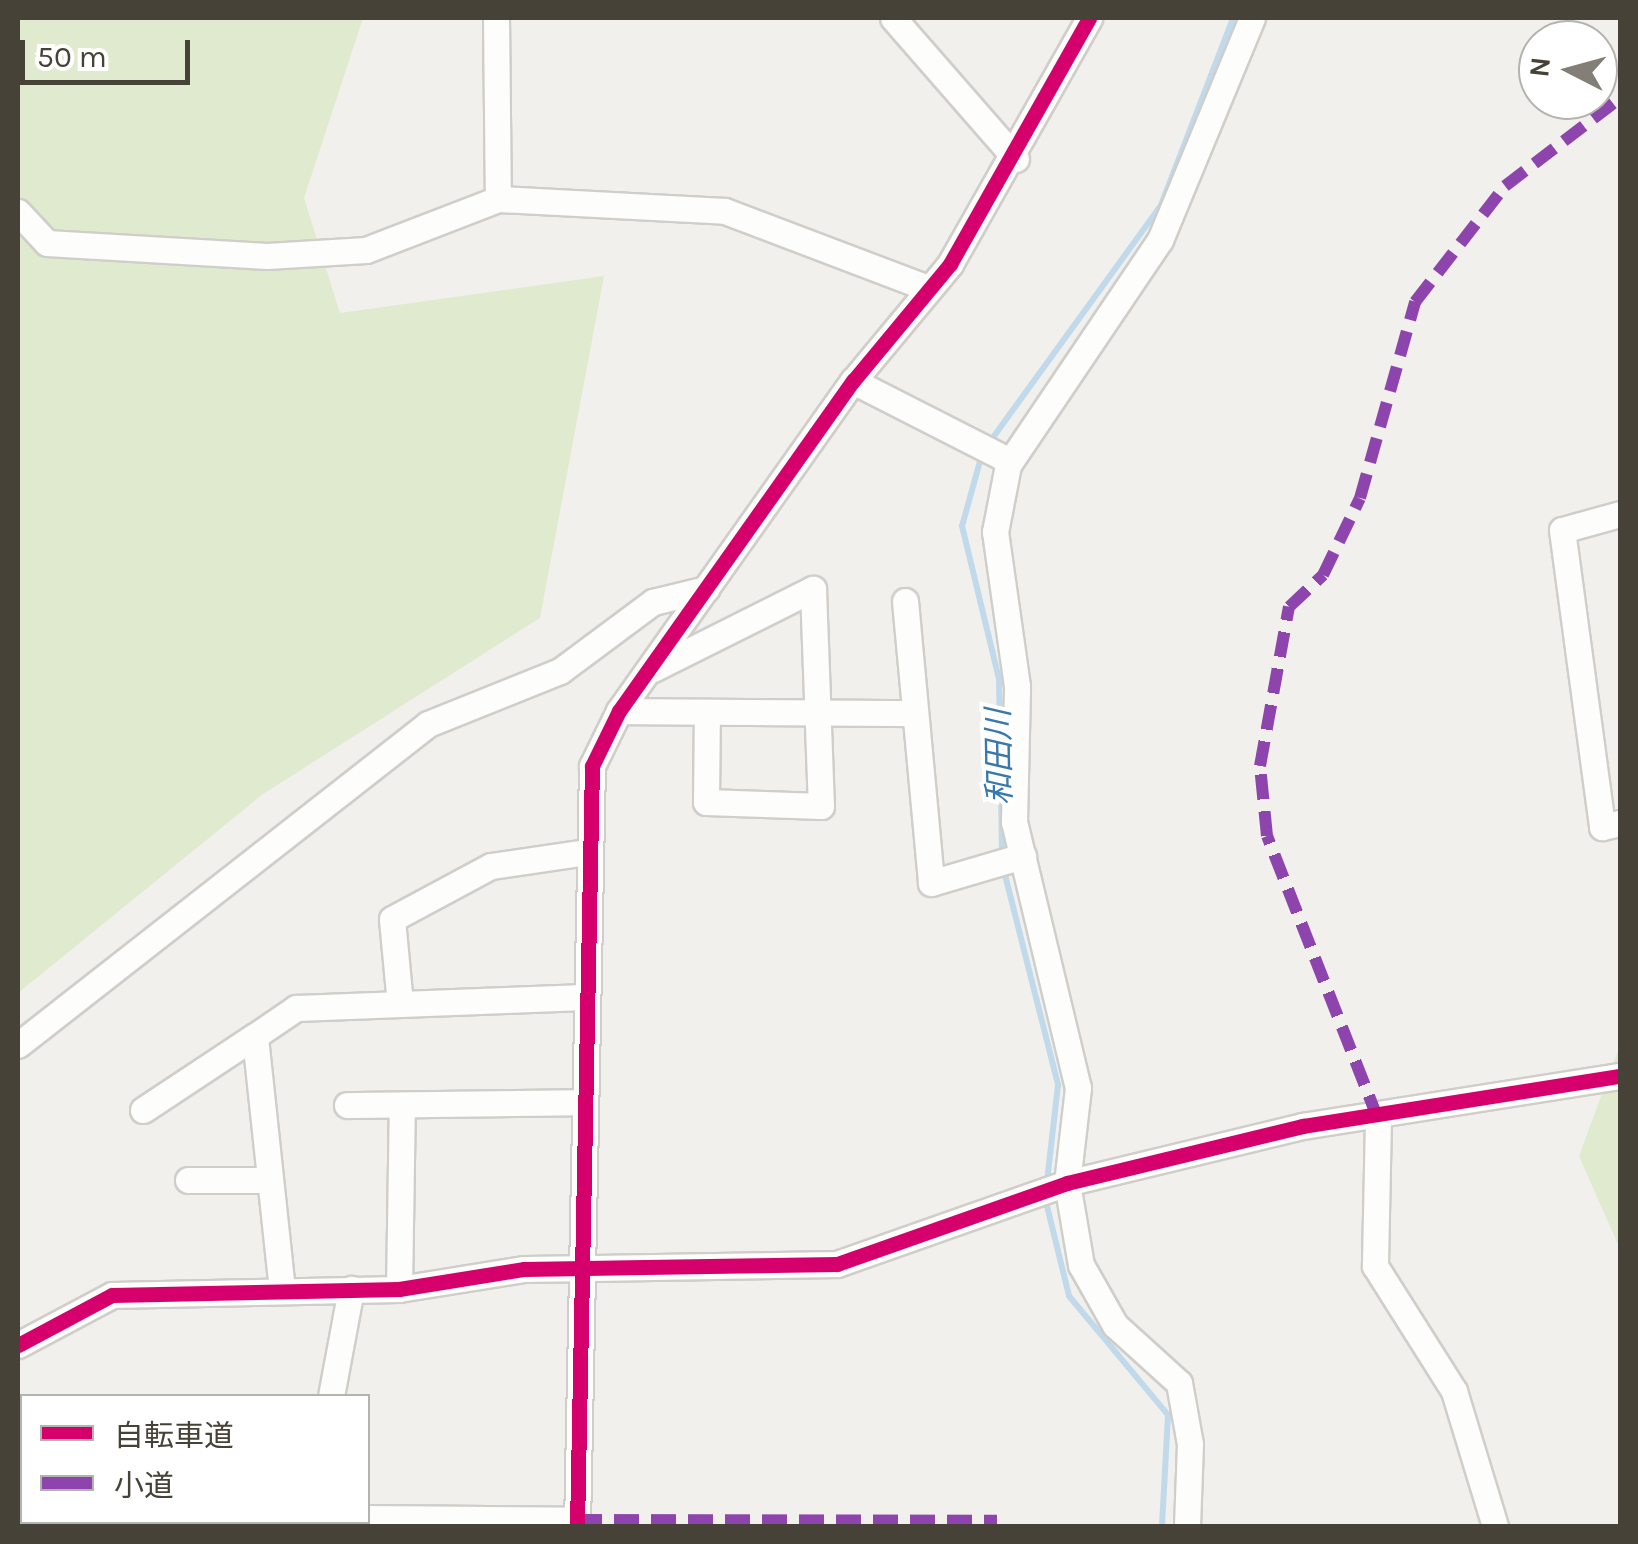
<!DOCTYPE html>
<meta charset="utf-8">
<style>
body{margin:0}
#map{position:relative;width:1638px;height:1544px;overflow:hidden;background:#f2f0ec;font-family:Karla,"Noto Sans JP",sans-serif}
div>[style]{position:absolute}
.green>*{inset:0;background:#dfeace}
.stream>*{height:6px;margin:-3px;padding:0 3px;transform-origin:3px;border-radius:3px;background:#c0daec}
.roads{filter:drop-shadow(2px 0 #d0ceca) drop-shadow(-2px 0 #d0ceca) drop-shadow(0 2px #d0ceca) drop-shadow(0 -2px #d0ceca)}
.minor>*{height:25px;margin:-12.5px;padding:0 12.5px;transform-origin:12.5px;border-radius:12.5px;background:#fdfdfc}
.quiet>*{height:12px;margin-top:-6px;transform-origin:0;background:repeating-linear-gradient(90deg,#8e44ad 0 25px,transparent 0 37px)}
.cycleway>*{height:15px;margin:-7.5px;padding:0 7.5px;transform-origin:7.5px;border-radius:7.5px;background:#d6006c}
span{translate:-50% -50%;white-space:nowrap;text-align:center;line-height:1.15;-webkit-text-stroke:8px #fff;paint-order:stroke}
.water-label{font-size:32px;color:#3779ad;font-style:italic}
.frame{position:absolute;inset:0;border:20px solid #474238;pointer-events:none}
.legend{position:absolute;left:20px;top:1394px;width:350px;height:130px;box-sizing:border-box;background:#fff;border:2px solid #b5b3af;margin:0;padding:12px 18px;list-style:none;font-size:30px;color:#474238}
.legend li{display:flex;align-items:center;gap:20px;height:50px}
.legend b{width:50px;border:2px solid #b5b3af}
.north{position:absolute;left:1518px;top:20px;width:100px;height:100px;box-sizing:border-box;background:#fff;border:2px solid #b5b3af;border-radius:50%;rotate:276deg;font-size:28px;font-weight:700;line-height:40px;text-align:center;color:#474238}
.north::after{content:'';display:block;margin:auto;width:35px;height:45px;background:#837f77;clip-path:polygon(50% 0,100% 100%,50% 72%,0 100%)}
.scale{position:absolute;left:20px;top:40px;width:170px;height:45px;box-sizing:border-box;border:5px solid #474238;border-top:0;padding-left:12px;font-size:30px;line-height:35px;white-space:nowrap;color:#474238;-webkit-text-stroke:8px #fff;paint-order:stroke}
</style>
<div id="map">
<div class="green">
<i style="clip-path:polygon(18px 18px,363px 18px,304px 198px,340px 313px,604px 276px,540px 618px,263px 794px,18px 993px)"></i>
<i style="clip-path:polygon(1620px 1045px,1620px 1249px,1579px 1156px)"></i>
</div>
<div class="stream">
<i style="left:989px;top:443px;width:294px;rotate:-54.1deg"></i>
<i style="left:1161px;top:205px;width:200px;rotate:-68.9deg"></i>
<i style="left:982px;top:454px;width:75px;rotate:105.5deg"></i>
<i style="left:962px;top:526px;width:157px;rotate:76.4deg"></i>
<i style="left:999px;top:679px;width:174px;rotate:89deg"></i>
<i style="left:1004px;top:871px;width:221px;rotate:75.8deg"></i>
<i style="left:1058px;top:1085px;width:97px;rotate:96.5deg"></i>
<i style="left:1045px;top:1198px;width:101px;rotate:76.2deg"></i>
<i style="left:1069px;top:1296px;width:155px;rotate:50.2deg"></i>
<i style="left:1168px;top:1415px;width:111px;rotate:93.1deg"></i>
</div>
<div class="roads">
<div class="minor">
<i style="left:496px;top:18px;width:181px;rotate:89.4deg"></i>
<i style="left:893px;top:18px;width:187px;rotate:48.9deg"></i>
<i style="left:18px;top:212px;width:42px;rotate:46.9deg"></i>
<i style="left:47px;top:243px;width:220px;rotate:3.4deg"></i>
<i style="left:267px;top:256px;width:99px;rotate:-3.5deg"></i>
<i style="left:366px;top:250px;width:142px;rotate:-21.1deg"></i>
<i style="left:498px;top:199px;width:227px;rotate:3deg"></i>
<i style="left:725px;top:211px;width:217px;rotate:20.8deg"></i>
<i style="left:853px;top:381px;width:176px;rotate:27deg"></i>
<i style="left:1620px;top:514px;width:60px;rotate:164.6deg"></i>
<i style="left:1562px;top:530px;width:300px;rotate:82.3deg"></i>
<i style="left:1602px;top:827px;width:18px;rotate:-13deg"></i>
<i style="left:905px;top:601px;width:283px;rotate:84.7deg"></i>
<i style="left:931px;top:883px;width:96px;rotate:-16.4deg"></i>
<i style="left:653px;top:669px;width:179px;rotate:-26.6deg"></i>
<i style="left:813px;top:589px;width:217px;rotate:87.9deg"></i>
<i style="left:821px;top:806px;width:115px;rotate:-178deg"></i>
<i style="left:706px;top:802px;width:89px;rotate:-89.4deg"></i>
<i style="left:619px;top:711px;width:295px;rotate:0.4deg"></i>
<i style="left:400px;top:1004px;width:85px;rotate:-95.4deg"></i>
<i style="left:392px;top:919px;width:112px;rotate:-28.2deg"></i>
<i style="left:491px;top:866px;width:97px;rotate:-8.3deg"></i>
<i style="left:18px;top:1045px;width:521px;rotate:-38.06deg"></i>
<i style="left:428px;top:724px;width:142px;rotate:-21.9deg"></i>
<i style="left:560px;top:671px;width:116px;rotate:-36.6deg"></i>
<i style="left:653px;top:602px;width:55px;rotate:-13.8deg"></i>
<i style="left:347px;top:1105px;width:237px;rotate:-0.7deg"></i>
<i style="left:143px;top:1110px;width:134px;rotate:-33.5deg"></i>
<i style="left:1378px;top:1119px;width:147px;rotate:91.2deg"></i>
<i style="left:1375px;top:1266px;width:148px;rotate:57.7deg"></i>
<i style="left:1454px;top:1391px;width:141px;rotate:73.1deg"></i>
<i style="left:188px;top:1180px;width:82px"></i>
<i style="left:399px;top:1289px;width:184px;rotate:-89.1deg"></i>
<i style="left:282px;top:1290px;width:255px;rotate:-96.1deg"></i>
<i style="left:255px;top:1036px;width:50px;rotate:-34.3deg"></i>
<i style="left:296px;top:1008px;width:289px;rotate:-2.2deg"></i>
<i style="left:18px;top:1345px;width:106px;rotate:-28deg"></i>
<i style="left:112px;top:1295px;width:287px;rotate:-1.2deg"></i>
<i style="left:399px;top:1289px;width:127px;rotate:-9.1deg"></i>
<i style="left:524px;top:1269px;width:313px;rotate:-0.9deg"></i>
<i style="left:837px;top:1264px;width:244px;rotate:-19.4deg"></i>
<i style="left:1067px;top:1183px;width:243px;rotate:-13.6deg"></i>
<i style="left:1303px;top:1126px;width:321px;rotate:-9deg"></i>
<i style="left:331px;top:1396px;width:109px;rotate:-79.4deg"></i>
<i style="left:368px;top:1518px;width:209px;rotate:0.5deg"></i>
<i style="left:308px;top:1526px;width:4px;rotate:-76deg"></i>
<i style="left:577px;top:1526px;width:760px;rotate:-88.87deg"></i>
<i style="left:592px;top:766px;width:61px;rotate:-63.9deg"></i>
<i style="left:619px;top:711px;width:405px;rotate:-54.7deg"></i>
<i style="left:853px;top:381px;width:152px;rotate:-50.3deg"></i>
<i style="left:950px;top:264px;width:283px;rotate:-60.5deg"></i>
<i style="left:1187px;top:1526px;width:82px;rotate:-87.9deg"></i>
<i style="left:1190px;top:1444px;width:62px;rotate:-100.2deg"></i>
<i style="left:1179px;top:1383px;width:86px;rotate:-137.8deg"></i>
<i style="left:1115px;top:1325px;width:69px;rotate:-119.5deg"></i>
<i style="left:1081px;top:1265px;width:83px;rotate:-99.7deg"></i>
<i style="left:1067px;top:1183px;width:96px;rotate:-83.4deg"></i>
<i style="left:1078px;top:1088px;width:274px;rotate:-103.5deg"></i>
<i style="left:1014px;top:822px;width:136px;rotate:-88.7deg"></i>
<i style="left:1017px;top:686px;width:156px;rotate:-98.1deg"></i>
<i style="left:995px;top:532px;width:68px;rotate:-79deg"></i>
<i style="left:1008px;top:465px;width:272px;rotate:-56deg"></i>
<i style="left:1160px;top:240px;width:240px;rotate:-67.5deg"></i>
</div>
</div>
<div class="quiet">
<i style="left:1378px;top:1119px;width:304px;rotate:-111.4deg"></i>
<i style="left:1267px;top:836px;width:70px;rotate:-95.7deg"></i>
<i style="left:1260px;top:766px;width:162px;rotate:-79.7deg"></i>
<i style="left:1289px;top:607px;width:47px;rotate:-43.3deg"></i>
<i style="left:1323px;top:575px;width:85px;rotate:-64.3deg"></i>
<i style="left:1360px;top:498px;width:204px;rotate:-74.3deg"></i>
<i style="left:1415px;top:302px;width:147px;rotate:-52.2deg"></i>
<i style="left:1505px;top:186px;width:145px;rotate:-37.4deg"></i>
<i style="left:18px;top:1407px;width:4px;rotate:14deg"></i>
<i style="left:577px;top:1520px;width:420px;rotate:0.1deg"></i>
</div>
<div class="cycleway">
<i style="left:18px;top:1345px;width:106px;rotate:-28deg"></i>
<i style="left:112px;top:1295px;width:287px;rotate:-1.2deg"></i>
<i style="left:399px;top:1289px;width:127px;rotate:-9.1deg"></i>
<i style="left:524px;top:1269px;width:313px;rotate:-0.9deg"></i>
<i style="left:837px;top:1264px;width:244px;rotate:-19.4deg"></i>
<i style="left:1067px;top:1183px;width:243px;rotate:-13.6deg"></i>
<i style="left:1303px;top:1126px;width:321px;rotate:-9deg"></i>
<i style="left:577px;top:1526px;width:760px;rotate:-88.87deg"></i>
<i style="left:592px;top:766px;width:61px;rotate:-63.9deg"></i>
<i style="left:619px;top:711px;width:405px;rotate:-54.7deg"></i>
<i style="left:853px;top:381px;width:152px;rotate:-50.3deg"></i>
<i style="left:950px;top:264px;width:283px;rotate:-60.5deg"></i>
</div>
<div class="water-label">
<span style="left:1000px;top:757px;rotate:-91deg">和田川</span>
</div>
<div class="frame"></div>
<ul class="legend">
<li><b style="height:12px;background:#d6006c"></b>自転車道</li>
<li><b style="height:12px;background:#8e44ad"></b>小道</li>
</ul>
<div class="north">N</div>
<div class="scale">50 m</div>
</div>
